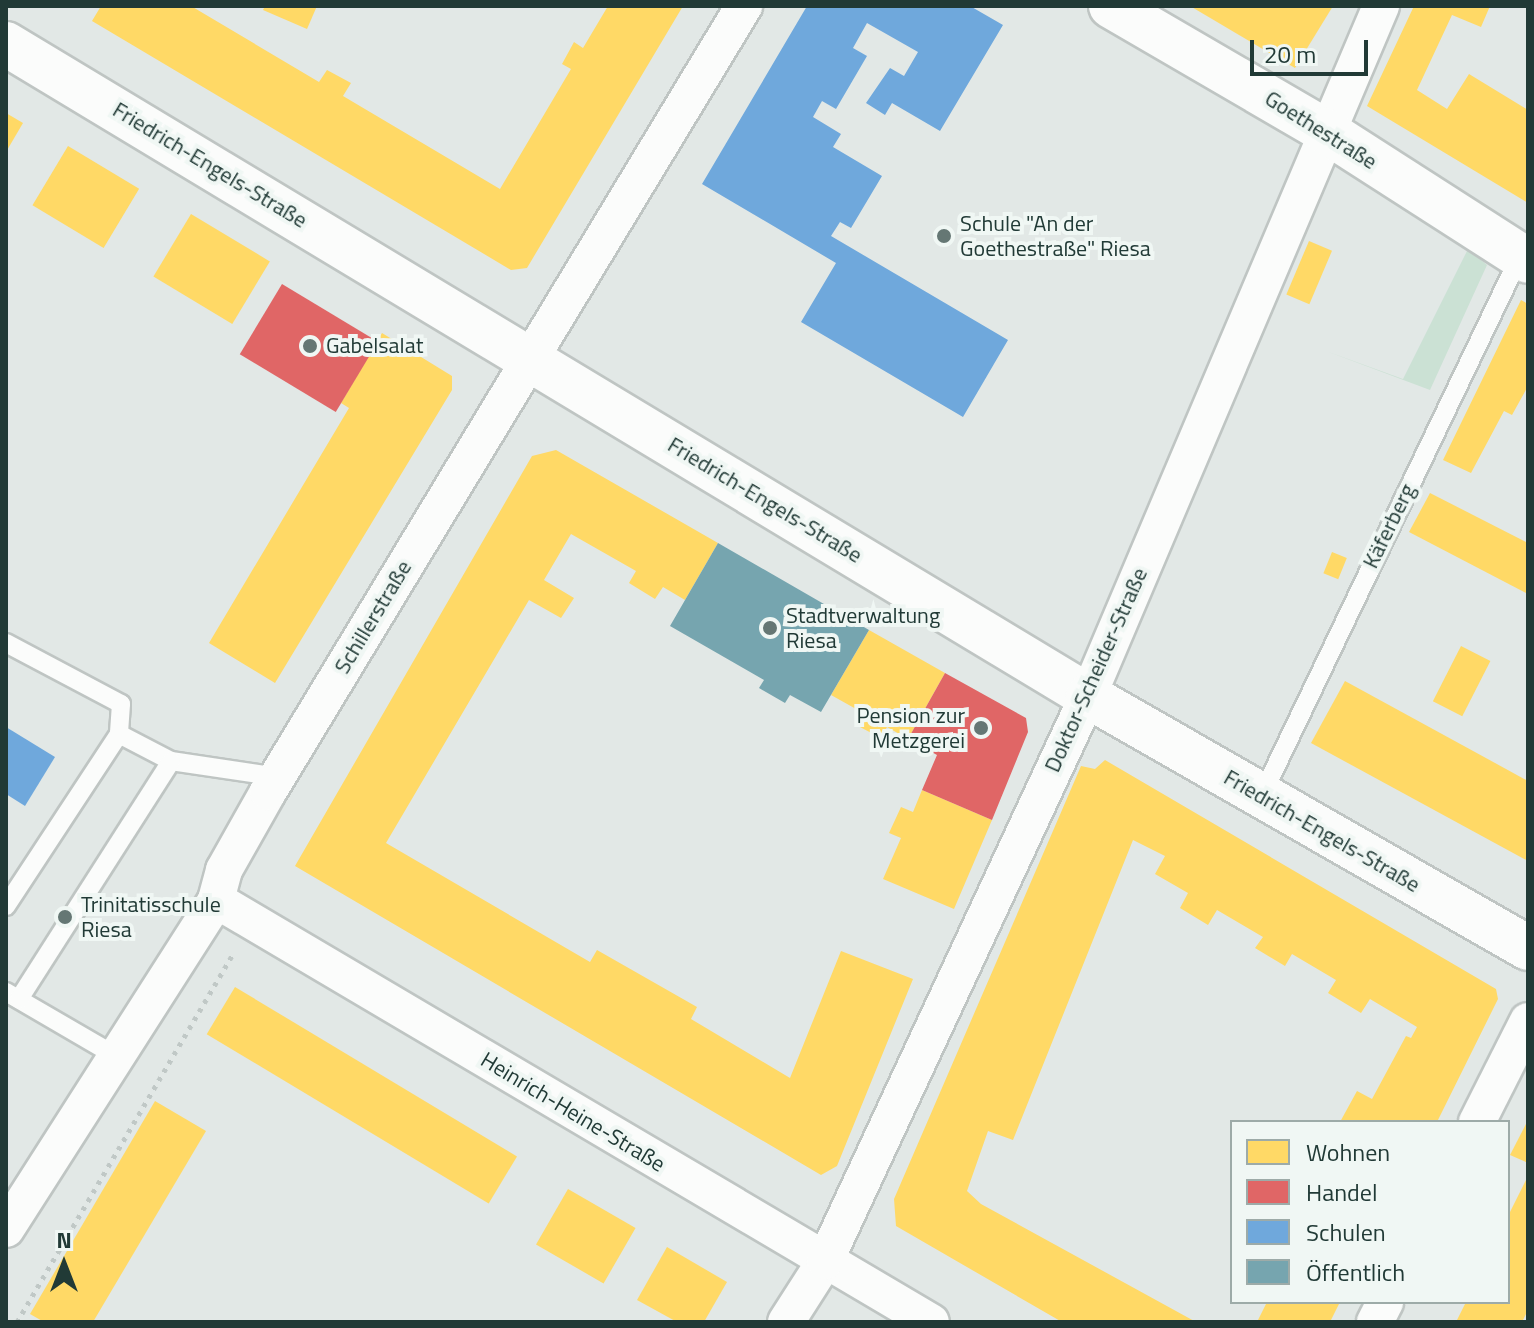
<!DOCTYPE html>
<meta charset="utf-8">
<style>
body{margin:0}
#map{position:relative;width:1534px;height:1328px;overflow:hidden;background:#e2e8e6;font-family:"Titillium Web",sans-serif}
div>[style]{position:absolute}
.green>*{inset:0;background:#cbe1d4}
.homes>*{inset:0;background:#ffd966;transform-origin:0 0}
.shops>*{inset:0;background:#e06666;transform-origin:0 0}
.schools>*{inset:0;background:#6fa8dc}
.public>*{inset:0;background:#76a5af}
.path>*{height:5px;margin-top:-2.5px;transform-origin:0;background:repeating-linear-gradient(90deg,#c0c8c6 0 4px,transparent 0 10px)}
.roads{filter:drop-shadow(2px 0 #bfc5c3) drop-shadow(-2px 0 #bfc5c3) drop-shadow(0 2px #bfc5c3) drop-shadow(0 -2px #bfc5c3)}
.service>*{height:18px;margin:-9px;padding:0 9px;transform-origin:9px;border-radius:9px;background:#fbfcfb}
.minor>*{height:36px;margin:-18px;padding:0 18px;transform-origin:18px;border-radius:18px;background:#fbfcfb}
.secondary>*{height:44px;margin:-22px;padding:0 22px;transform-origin:22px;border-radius:22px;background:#fbfcfb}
.dots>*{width:22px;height:22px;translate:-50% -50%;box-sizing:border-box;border:4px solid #f0f7f4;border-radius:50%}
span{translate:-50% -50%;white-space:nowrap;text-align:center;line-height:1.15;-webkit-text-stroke:8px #f0f7f4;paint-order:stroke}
.street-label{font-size:22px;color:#213a36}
.poi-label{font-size:22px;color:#213a36}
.left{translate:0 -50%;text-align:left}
.right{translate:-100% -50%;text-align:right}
.frame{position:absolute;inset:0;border:8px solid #213a36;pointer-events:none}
.legend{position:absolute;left:1230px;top:1120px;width:280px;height:184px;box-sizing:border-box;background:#f0f7f4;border:2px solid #9daba8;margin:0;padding:10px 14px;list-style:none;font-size:24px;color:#213a36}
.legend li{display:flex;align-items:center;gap:16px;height:40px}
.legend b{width:40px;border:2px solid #9daba8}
.north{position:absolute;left:24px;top:1224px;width:80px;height:80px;-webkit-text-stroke:6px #f0f7f4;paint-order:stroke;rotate:0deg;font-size:22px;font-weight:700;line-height:32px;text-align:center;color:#213a36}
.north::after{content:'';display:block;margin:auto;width:28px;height:36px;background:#213a36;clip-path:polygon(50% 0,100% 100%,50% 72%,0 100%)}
.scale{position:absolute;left:1250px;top:40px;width:118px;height:36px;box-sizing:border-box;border:4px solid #213a36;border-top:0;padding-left:10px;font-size:24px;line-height:28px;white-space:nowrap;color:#213a36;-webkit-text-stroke:6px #f0f7f4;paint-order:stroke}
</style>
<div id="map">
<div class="green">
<i style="clip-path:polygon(1468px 249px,1487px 265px,1430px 390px,1326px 351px,1403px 379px)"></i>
</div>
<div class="homes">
<i style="clip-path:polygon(101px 6px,191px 6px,319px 82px,327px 70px,351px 83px,343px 96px,500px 189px,571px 69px,562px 64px,574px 42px,583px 48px,608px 6px,683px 6px,527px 268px,511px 270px,92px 21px)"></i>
<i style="clip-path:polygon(265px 6px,317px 6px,307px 29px,263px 10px)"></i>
<i style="clip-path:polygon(1190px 6px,1333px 6px,1295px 68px)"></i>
<i style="clip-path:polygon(1414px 6px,1490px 6px,1481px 27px,1452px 15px,1417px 90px,1447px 109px,1469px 74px,1528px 110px,1528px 203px,1367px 106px)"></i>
<i style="clip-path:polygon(6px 113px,23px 123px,6px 152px)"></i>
<i style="left:68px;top:146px;width:83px;height:69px;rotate:31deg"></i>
<i style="left:191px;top:214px;width:92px;height:73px;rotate:31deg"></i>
<i style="left:1309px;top:241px;width:25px;height:58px;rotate:23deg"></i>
<i style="clip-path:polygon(1521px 300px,1528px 304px,1528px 386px,1512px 415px,1504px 411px,1471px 473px,1443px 460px)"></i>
<i style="clip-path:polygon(382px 333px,452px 376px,452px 390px,275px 683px,209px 643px,349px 408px,341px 403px)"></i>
<i style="clip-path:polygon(556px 450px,718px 543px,685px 600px,663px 587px,655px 599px,629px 583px,636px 571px,571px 534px,544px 580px,574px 598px,561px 618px,529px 600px,386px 843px,590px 962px,597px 950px,697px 1007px,691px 1019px,790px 1078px,841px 951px,913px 979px,837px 1166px,821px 1175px,295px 866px,532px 456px)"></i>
<i style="clip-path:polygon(1430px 493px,1528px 543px,1528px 594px,1409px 532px)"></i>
<i style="left:1332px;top:552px;width:16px;height:23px;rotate:22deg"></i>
<i style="clip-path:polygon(869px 630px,945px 673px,908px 739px,887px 727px,881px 738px,858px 726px,865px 714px,831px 695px)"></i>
<i style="left:1461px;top:646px;width:33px;height:62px;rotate:27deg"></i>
<i style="clip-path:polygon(1345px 681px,1528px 781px,1528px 861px,1311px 743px)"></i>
<i style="clip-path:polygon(1105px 760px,1496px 989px,1498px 999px,1437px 1122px,1340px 1122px,1357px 1091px,1372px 1099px,1406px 1036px,1411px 1038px,1417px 1027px,1370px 999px,1361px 1013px,1328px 993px,1336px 980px,1292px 954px,1285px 966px,1255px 948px,1263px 937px,1217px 910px,1208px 925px,1180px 908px,1188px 893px,1155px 874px,1165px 856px,1133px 840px,1013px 1140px,988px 1131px,967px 1191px,981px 1204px,1196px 1322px,1062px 1322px,896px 1226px,894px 1199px,1081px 766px,1095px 769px)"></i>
<i style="clip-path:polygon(922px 790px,992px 820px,954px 909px,883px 879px,901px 838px,889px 833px,901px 807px,913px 812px)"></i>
<i style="left:235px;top:987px;width:329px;height:55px;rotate:31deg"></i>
<i style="clip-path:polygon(155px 1101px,206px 1131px,93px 1322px,44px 1322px,30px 1314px)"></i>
<i style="clip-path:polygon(1528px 1120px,1528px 1163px,1510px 1155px)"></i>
<i style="clip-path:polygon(1528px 1176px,1528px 1310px,1522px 1322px,1456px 1322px,1466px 1302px,1508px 1302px,1508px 1216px)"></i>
<i style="left:568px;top:1189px;width:78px;height:64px;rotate:30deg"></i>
<i style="clip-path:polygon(667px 1247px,727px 1282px,704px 1322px,677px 1322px,637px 1300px)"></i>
<i style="clip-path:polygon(1267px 1302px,1340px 1302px,1330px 1322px,1257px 1322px)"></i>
</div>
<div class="shops">
<i style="left:282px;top:284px;width:112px;height:82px;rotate:31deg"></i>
<i style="clip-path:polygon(945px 673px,1026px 718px,1028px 732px,992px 820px,922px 790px,937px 755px,908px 739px)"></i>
</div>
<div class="schools">
<i style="clip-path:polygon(807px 6px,970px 6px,1003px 25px,940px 131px,892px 103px,885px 115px,866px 103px,890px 68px,904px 76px,918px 52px,867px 23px,853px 48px,867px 56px,836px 109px,822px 101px,813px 117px,841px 134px,833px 147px,882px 176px,851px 228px,840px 222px,831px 236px,1008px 340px,963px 417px,801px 322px,836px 263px,702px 184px)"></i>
<i style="clip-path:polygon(6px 727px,55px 757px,25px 806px,6px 794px)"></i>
</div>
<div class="public">
<i style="clip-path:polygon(718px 543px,869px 630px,821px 712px,790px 695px,785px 703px,759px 688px,764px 680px,670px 626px)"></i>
</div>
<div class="path">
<i style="left:17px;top:1322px;width:427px;rotate:-59.6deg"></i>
</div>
<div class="roads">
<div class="service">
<i style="left:6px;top:643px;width:130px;rotate:27.9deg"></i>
<i style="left:121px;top:704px;width:30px;rotate:94deg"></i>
<i style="left:1262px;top:795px;width:598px;rotate:-64.42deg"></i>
<i style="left:6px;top:906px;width:206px;rotate:-56.7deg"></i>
<i style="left:119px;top:734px;width:59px;rotate:27.4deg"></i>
<i style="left:171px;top:761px;width:108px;rotate:8.5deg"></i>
<i style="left:6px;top:992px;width:127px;rotate:30.2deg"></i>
<i style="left:19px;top:999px;width:282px;rotate:-57.4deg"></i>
</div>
<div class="minor">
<i style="left:216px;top:900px;width:830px;rotate:30.55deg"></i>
<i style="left:1477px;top:1122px;width:113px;rotate:-63.2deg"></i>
<i style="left:6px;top:1229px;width:390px;rotate:-57.4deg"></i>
<i style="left:216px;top:900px;width:31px;rotate:-75deg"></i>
<i style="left:224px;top:870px;width:90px;rotate:-60.6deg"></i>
<i style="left:268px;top:792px;width:919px;rotate:-58.8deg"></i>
<i style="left:786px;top:1322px;width:72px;rotate:-57.4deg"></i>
<i style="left:825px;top:1261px;width:623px;rotate:-65.04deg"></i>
<i style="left:1088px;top:696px;width:750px;rotate:-66.99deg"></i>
<i style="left:1375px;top:1322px;width:22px;rotate:-63deg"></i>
</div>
<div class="secondary">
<i style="left:1111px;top:6px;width:246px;rotate:30.2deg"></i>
<i style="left:1324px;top:130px;width:242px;rotate:32.7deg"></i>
<i style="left:6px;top:44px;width:1263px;rotate:31.07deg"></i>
<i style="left:1088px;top:696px;width:507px;rotate:29.8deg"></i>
</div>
</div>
<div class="dots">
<i style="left:944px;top:236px;background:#657774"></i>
<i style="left:310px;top:346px;background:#657774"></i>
<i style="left:770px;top:628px;background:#657774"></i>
<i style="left:981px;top:728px;background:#657774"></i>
<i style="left:65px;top:917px;background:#657774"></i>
</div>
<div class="street-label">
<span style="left:1321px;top:130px;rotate:32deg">Goethestraße</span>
<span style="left:210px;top:165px;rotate:31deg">Friedrich-Engels-Straße</span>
<span style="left:765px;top:500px;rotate:31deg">Friedrich-Engels-Straße</span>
<span style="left:1389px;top:526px;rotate:-64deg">Käferberg</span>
<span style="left:373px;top:617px;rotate:-59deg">Schillerstraße</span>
<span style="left:1096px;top:670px;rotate:-66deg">Doktor-Scheider-Straße</span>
<span style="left:1322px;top:831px;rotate:30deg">Friedrich-Engels-Straße</span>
<span style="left:573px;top:1112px;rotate:31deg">Heinrich-Heine-Straße</span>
</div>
<div class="poi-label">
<span class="left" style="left:960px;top:236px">Schule "An der<br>Goethestraße" Riesa</span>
<span class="left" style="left:326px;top:346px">Gabelsalat</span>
<span class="left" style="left:786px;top:628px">Stadtverwaltung<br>Riesa</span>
<span class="right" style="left:965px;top:728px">Pension zur<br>Metzgerei</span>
<span class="left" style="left:81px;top:917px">Trinitatisschule<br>Riesa</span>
</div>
<div class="frame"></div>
<ul class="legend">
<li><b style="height:22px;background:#ffd966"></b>Wohnen</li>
<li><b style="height:22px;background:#e06666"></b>Handel</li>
<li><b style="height:22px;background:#6fa8dc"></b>Schulen</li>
<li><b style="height:22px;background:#76a5af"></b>Öffentlich</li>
</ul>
<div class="north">N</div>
<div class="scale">20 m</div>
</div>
